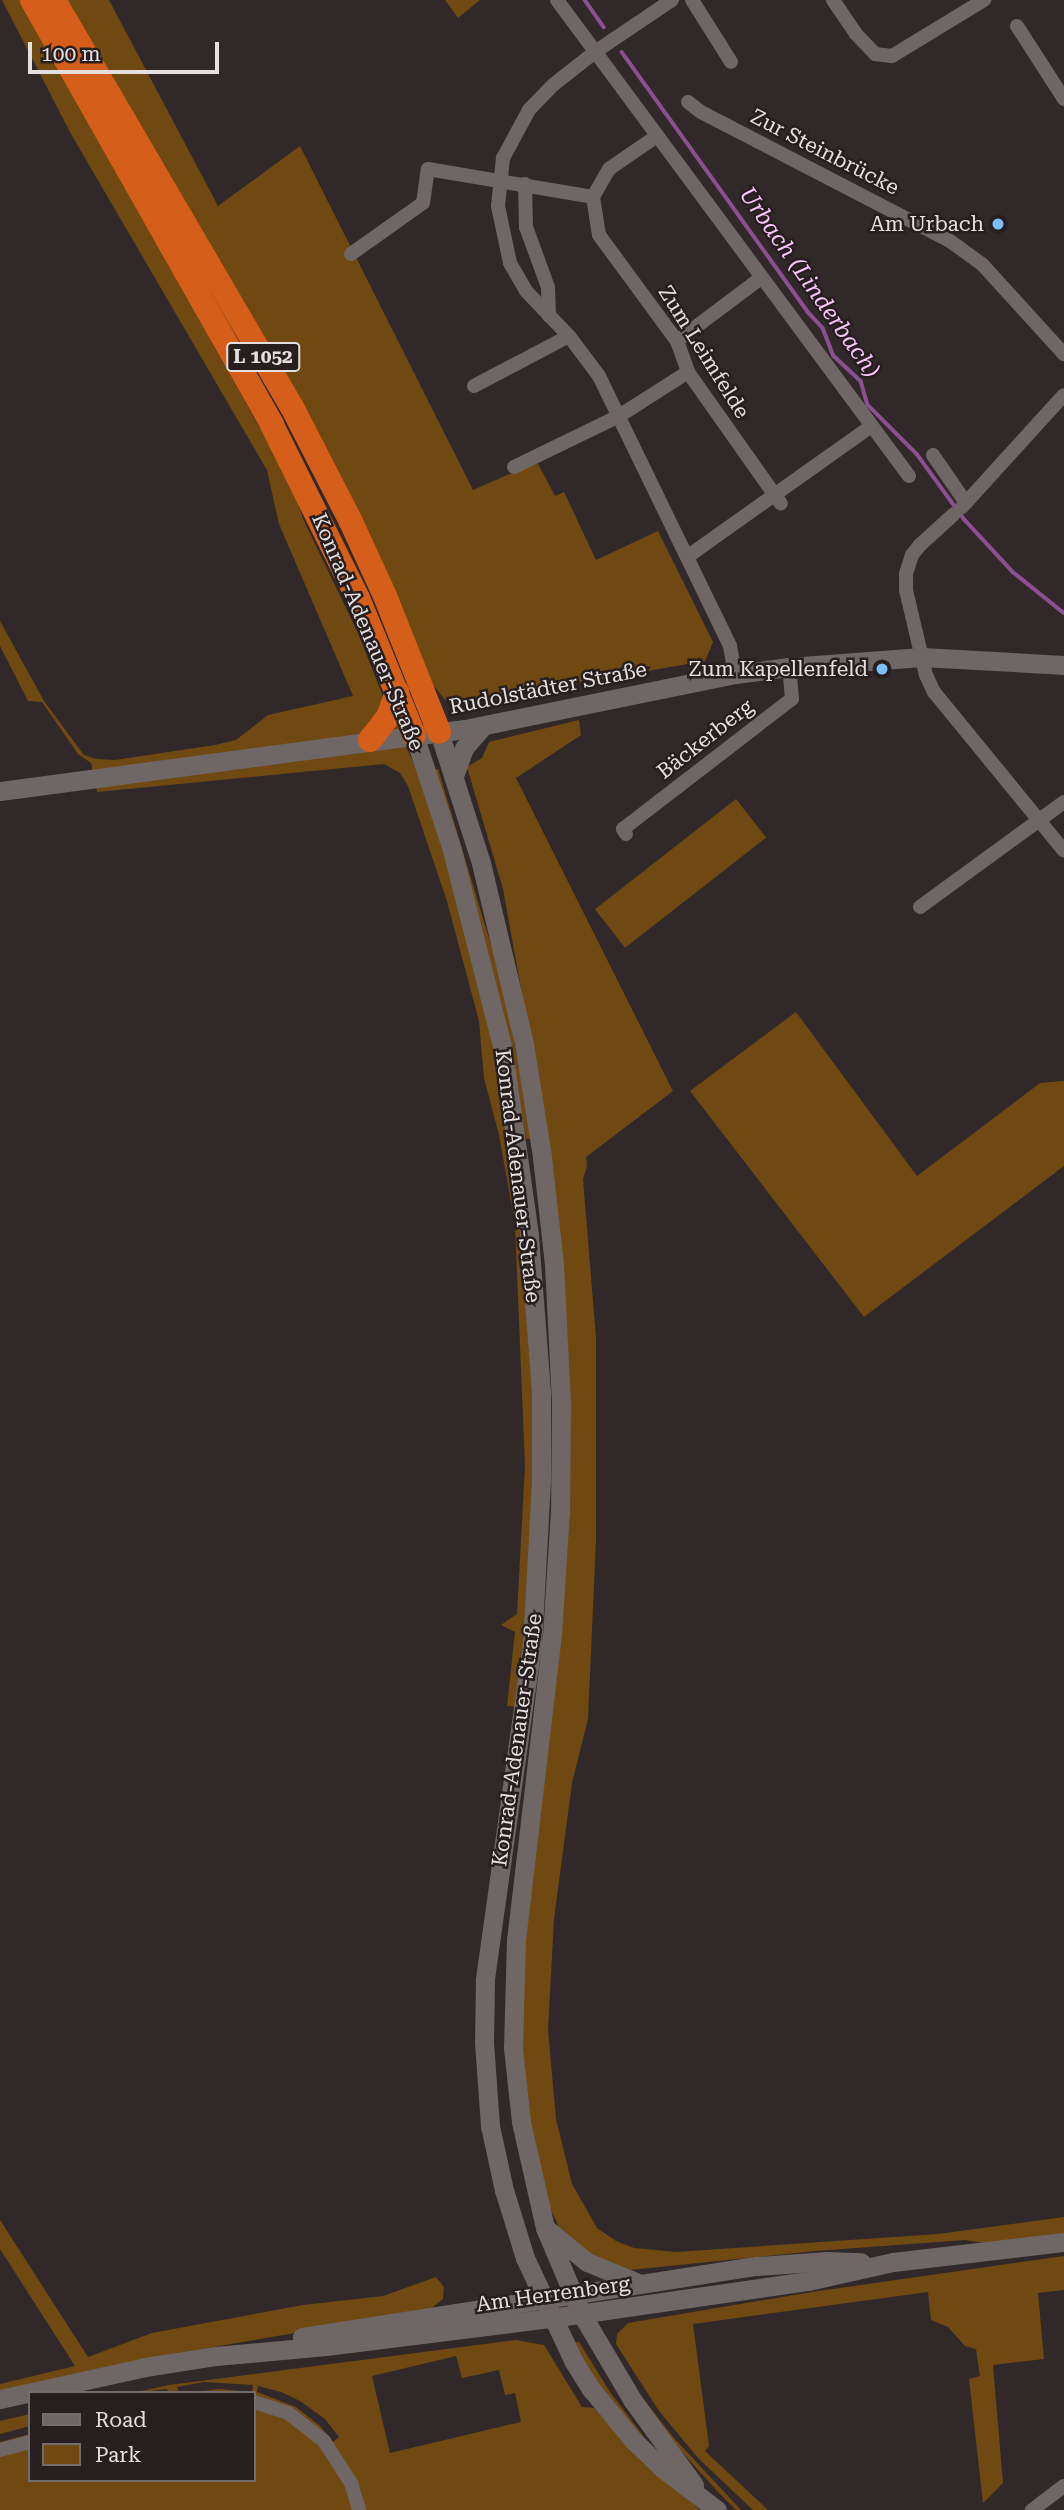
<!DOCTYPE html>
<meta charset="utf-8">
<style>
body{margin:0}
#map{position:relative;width:1064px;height:2510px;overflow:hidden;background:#312929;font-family:"Roboto Serif",serif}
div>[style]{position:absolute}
.green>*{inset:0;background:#6f4911;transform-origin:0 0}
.stream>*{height:3.5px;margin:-1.75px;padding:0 1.75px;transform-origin:1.75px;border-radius:1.75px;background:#8c4f90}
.street>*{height:14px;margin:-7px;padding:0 7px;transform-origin:7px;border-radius:7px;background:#6f6666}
.secondary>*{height:19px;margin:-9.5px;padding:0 9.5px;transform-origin:9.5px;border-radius:9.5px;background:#6f6666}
.highway>*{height:24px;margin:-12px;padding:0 12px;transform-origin:12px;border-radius:12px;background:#d55e1a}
.dots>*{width:19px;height:19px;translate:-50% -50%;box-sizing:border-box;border:4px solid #271f1f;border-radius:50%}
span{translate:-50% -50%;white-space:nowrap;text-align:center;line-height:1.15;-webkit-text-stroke:5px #271f1f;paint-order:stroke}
.shield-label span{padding:2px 5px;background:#271f1f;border:2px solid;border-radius:5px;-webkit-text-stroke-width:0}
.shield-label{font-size:19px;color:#e5e0e0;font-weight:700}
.street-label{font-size:21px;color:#e5e0e0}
.poi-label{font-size:21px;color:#e5e0e0}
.right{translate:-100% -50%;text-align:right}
.water-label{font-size:23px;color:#f9c6fc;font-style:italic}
.legend{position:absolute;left:28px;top:2391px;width:228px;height:91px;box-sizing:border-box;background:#271f1f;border:2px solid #736c6c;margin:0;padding:9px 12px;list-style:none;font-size:21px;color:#e5e0e0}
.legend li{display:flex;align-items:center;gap:14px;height:35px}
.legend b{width:35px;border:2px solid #736c6c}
.scale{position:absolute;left:28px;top:42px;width:191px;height:32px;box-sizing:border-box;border:4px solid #e5e0e0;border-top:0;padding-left:9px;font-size:21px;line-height:24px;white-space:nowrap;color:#e5e0e0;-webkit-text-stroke:5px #271f1f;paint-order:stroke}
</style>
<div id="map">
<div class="green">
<i style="clip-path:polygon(2px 0,21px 0,294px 489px,303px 519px,358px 633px,382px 694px,420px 777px,451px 877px,491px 1036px,514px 1172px,532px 1371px,532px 1494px,527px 1614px,516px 1707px,507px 1706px,515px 1632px,501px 1625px,517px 1614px,525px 1466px,515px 1224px,499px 1135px,484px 1078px,479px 1021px,447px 901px,408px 786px,400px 773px,384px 764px,97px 792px,91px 763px,78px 754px,42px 702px,28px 701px,0 646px,0 621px,44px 701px,84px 755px,96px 759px,115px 760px,215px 745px,236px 740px,268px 715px,353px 696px,279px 524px,267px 470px,71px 134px)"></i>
<i style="clip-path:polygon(62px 0,109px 0,218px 206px,300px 146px,473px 490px,537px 462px,555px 496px,564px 492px,596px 560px,658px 531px,713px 642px,705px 661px,458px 704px,444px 699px,435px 687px,430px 688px)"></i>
<i style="clip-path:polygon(445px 0,480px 0,458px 18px)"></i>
<i style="clip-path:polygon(579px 720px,581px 735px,516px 778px,673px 1091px,586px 1157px,587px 1166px,583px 1179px,596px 1338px,596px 1540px,588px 1719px,572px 1783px,554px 1919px,548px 2030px,556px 2119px,572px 2184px,597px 2228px,616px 2241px,634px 2248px,676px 2252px,938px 2234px,1064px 2217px,1064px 2234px,991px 2244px,965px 2240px,815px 2251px,630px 2270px,593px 2256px,559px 2227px,541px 2189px,522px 2072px,524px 1934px,566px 1513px,522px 994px,503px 889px,467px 767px,482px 758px,489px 742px)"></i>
<i style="clip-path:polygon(438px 769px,504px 988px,532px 1139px,526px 1139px,519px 1096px,433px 770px)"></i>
<i style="left:736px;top:799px;width:49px;height:179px;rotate:52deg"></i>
<i style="clip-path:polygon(796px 1012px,917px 1176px,1040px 1083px,1064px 1081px,1064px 1166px,864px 1317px,690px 1091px)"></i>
<i style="clip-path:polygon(0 2220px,88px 2357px,152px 2333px,303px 2305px,383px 2296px,436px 2277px,444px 2287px,443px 2299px,429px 2310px,161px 2356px,0 2392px,0 2384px,75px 2366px,0 2249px)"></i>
<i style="clip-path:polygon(1064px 2256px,1064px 2290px,1038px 2293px,1044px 2359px,993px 2365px,1003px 2483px,983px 2503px,969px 2379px,980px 2376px,976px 2349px,965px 2346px,948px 2327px,931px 2320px,928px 2292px,693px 2324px,709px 2446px,705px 2451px,768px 2510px,753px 2510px,699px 2459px,659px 2411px,616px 2344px,617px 2334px,628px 2323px,812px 2292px)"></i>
<i style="clip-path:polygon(evenodd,516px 2340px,544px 2345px,582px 2407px,594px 2408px,631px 2450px,700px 2510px,0 2510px,0 2442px,30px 2434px,30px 2480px,254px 2480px,254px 2393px,186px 2393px,219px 2389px,252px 2392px,253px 2385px,204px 2382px,177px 2387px,179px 2393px,169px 2393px,167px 2389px,132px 2393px,169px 2385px,516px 2340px,456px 2356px,462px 2378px,499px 2370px,505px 2395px,515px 2393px,521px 2422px,390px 2453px,372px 2376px,456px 2356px,516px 2340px,258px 2386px,281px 2392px,300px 2401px,325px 2419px,339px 2437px,333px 2442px,320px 2426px,296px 2407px,257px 2392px,258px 2386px)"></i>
<i style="clip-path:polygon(579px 2342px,610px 2392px,644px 2437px,623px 2422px,571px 2343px)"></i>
<i style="clip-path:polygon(633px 2385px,673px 2437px,741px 2510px,736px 2510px,720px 2494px,670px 2439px)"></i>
<i style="clip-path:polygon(30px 2414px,30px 2426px,0 2434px,0 2421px)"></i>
</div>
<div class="stream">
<i style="left:585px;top:0;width:33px;rotate:55deg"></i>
<i style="left:622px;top:52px;width:320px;rotate:54.4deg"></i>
<i style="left:808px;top:312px;width:22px;rotate:47deg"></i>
<i style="left:823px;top:328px;width:30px;rotate:69deg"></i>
<i style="left:834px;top:356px;width:37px;rotate:43deg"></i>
<i style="left:861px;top:381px;width:25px;rotate:74deg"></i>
<i style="left:868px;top:405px;width:69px;rotate:45deg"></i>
<i style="left:917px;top:454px;width:82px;rotate:54deg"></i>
<i style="left:965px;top:520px;width:71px;rotate:47.3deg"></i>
<i style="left:1013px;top:572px;width:65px;rotate:38.8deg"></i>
</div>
<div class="street">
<i style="left:557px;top:0;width:592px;rotate:53.52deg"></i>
<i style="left:672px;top:0;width:93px;rotate:146deg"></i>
<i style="left:595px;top:52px;width:53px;rotate:141.8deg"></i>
<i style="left:553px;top:85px;width:35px;rotate:134deg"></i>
<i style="left:529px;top:110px;width:55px;rotate:118.4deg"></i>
<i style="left:503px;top:158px;width:48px;rotate:95.9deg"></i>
<i style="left:498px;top:206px;width:58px;rotate:78.1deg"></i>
<i style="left:510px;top:263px;width:32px;rotate:60deg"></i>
<i style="left:526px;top:291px;width:62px;rotate:46.3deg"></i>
<i style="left:569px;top:336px;width:50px;rotate:53.1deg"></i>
<i style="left:599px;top:376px;width:300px;rotate:64.1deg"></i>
<i style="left:730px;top:646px;width:28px;rotate:80deg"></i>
<i style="left:692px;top:0;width:73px;rotate:57.8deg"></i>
<i style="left:833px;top:0;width:41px;rotate:55.9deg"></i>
<i style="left:856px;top:34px;width:28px;rotate:46deg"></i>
<i style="left:875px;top:54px;width:17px;rotate:7deg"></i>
<i style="left:892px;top:56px;width:108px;rotate:-31.3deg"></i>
<i style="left:1017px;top:26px;width:87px;rotate:57.2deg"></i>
<i style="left:688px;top:102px;width:16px;rotate:38deg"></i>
<i style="left:701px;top:112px;width:280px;rotate:27.4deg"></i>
<i style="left:950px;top:241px;width:39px;rotate:36deg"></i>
<i style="left:982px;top:264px;width:122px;rotate:47.7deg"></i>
<i style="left:657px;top:136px;width:58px;rotate:145.5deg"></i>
<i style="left:609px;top:169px;width:32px;rotate:120deg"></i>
<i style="left:593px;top:197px;width:38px;rotate:81deg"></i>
<i style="left:599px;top:235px;width:132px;rotate:53.7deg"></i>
<i style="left:677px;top:341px;width:33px;rotate:70deg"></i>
<i style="left:688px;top:372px;width:161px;rotate:54.8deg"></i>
<i style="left:525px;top:184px;width:43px;rotate:88.7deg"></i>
<i style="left:526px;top:227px;width:64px;rotate:69.9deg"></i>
<i style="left:548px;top:287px;width:29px;rotate:88deg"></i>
<i style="left:351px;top:254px;width:88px;rotate:-35.3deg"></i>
<i style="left:423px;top:203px;width:34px;rotate:-82deg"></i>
<i style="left:428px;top:169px;width:167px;rotate:9.6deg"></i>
<i style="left:677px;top:341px;width:105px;rotate:-36.9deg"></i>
<i style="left:474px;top:386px;width:107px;rotate:-27.8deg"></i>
<i style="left:933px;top:455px;width:58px;rotate:55.5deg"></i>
<i style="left:514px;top:467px;width:117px;rotate:-25.9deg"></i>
<i style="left:619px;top:416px;width:82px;rotate:-32.5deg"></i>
<i style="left:962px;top:507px;width:151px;rotate:-47.7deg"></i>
<i style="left:954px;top:514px;width:46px;rotate:137.6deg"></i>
<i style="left:920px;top:545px;width:13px;rotate:129deg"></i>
<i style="left:912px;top:555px;width:20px;rotate:108deg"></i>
<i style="left:906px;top:574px;width:16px;rotate:90deg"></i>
<i style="left:906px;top:590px;width:87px;rotate:76.8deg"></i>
<i style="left:926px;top:675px;width:19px;rotate:65deg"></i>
<i style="left:934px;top:692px;width:205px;rotate:50.7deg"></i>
<i style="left:687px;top:557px;width:226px;rotate:-35.4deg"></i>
<i style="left:626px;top:834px;width:6px;rotate:-121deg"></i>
<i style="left:623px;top:829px;width:213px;rotate:-37.6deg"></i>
<i style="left:792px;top:699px;width:32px;rotate:-95deg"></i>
<i style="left:920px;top:907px;width:178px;rotate:-36.1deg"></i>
<i style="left:254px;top:2402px;width:36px;rotate:18deg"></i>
<i style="left:288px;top:2413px;width:46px;rotate:37.9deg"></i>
<i style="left:324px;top:2441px;width:50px;rotate:57.3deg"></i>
<i style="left:351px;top:2483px;width:28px;rotate:73deg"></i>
<i style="left:0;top:2450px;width:31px;rotate:-15deg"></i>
<i style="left:1032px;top:2510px;width:40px;rotate:-37deg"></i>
</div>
<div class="secondary">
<i style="left:439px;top:732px;width:138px;rotate:72.2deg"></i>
<i style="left:481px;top:863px;width:186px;rotate:76.6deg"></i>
<i style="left:524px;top:1044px;width:114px;rotate:80.9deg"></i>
<i style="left:542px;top:1157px;width:108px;rotate:83.6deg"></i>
<i style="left:554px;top:1264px;width:138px;rotate:87.1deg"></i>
<i style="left:561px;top:1402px;width:109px;rotate:90.5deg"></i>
<i style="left:560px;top:1511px;width:123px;rotate:93.7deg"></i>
<i style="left:552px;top:1634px;width:308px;rotate:96.7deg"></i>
<i style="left:516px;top:1940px;width:108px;rotate:91.6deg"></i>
<i style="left:513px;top:2048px;width:74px;rotate:83.8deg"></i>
<i style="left:521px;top:2122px;width:109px;rotate:77.2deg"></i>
<i style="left:545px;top:2228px;width:92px;rotate:67deg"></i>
<i style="left:581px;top:2313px;width:102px;rotate:59.4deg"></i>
<i style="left:633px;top:2401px;width:104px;rotate:54deg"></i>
<i style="left:414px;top:735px;width:121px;rotate:71.7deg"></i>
<i style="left:452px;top:850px;width:206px;rotate:75.7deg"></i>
<i style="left:503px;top:1050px;width:188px;rotate:82deg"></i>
<i style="left:529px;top:1236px;width:157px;rotate:85.6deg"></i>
<i style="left:541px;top:1393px;width:87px;rotate:90deg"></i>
<i style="left:541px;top:1480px;width:164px;rotate:93.1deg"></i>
<i style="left:532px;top:1644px;width:339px;rotate:98deg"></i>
<i style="left:485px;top:1980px;width:62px;rotate:90.9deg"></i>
<i style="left:484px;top:2042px;width:84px;rotate:85.9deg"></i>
<i style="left:490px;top:2126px;width:66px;rotate:77.7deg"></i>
<i style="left:504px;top:2190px;width:71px;rotate:72.8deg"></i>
<i style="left:525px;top:2258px;width:115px;rotate:64.8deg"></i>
<i style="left:574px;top:2362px;width:32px;rotate:58deg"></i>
<i style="left:591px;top:2389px;width:66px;rotate:50.5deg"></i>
<i style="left:633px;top:2440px;width:40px;rotate:44deg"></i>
<i style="left:662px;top:2468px;width:69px;rotate:37.4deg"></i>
<i style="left:454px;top:776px;width:30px;rotate:-70deg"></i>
<i style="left:464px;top:748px;width:30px;rotate:-49deg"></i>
<i style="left:0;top:791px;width:469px;rotate:-7.6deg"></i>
<i style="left:465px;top:729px;width:276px;rotate:-11.5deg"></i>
<i style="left:735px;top:674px;width:54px;rotate:-7.4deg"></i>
<i style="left:789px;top:667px;width:133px;rotate:-4.3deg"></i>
<i style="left:922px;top:657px;width:142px;rotate:3.2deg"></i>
<i style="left:548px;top:2230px;width:50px;rotate:39.4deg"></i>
<i style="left:587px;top:2262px;width:53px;rotate:22.2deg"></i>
<i style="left:302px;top:2337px;width:461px;rotate:-8.9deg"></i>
<i style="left:757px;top:2266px;width:70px;rotate:-4.1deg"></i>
<i style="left:827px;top:2261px;width:34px;rotate:2deg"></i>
<i style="left:0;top:2399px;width:148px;rotate:-12.4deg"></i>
<i style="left:145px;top:2367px;width:72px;rotate:-8.8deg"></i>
<i style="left:216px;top:2356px;width:110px;rotate:-5.2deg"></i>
<i style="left:326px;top:2346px;width:227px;rotate:-7.1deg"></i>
<i style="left:551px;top:2318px;width:260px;rotate:-8.2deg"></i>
<i style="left:808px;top:2281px;width:87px;rotate:-12.6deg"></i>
<i style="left:893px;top:2262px;width:172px;rotate:-6.7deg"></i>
</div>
<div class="highway">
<i style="left:32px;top:0;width:488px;rotate:60.5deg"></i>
<i style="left:272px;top:425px;width:193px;rotate:63.6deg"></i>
<i style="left:358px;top:598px;width:148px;rotate:67.8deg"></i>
<i style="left:54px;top:0;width:471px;rotate:59.7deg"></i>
<i style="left:292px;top:407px;width:129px;rotate:62.8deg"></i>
<i style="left:351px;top:522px;width:81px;rotate:65.3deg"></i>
<i style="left:385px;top:596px;width:146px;rotate:68.3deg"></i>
<i style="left:370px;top:740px;width:29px;rotate:-52deg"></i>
<i style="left:388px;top:717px;width:27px;rotate:-70deg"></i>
</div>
<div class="dots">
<i style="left:998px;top:224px;background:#79bff8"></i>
<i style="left:882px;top:669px;background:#79bff8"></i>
</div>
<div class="shield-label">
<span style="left:263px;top:357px">L 1052</span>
</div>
<div class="street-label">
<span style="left:825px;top:152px;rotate:27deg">Zur Steinbrücke</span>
<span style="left:704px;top:352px;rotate:58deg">Zum Leimfelde</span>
<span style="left:368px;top:632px;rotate:67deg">Konrad-Adenauer-Straße</span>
<span style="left:548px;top:688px;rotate:-11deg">Rudolstädter Straße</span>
<span style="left:705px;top:739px;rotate:-38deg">Bäckerberg</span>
<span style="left:518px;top:1176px;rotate:83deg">Konrad-Adenauer-Straße</span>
<span style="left:517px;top:1740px;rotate:-82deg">Konrad-Adenauer-Straße</span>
<span style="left:553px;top:2294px;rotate:-8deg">Am Herrenberg</span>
</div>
<div class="poi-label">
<span class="right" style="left:984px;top:224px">Am Urbach</span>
<span class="right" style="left:868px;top:669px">Zum Kapellenfeld</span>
</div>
<div class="water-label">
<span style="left:809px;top:283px;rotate:55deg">Urbach (Linderbach)</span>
</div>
<ul class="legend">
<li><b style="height:9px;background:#6f6666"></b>Road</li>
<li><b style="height:19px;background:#6f4911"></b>Park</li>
</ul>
<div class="scale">100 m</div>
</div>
